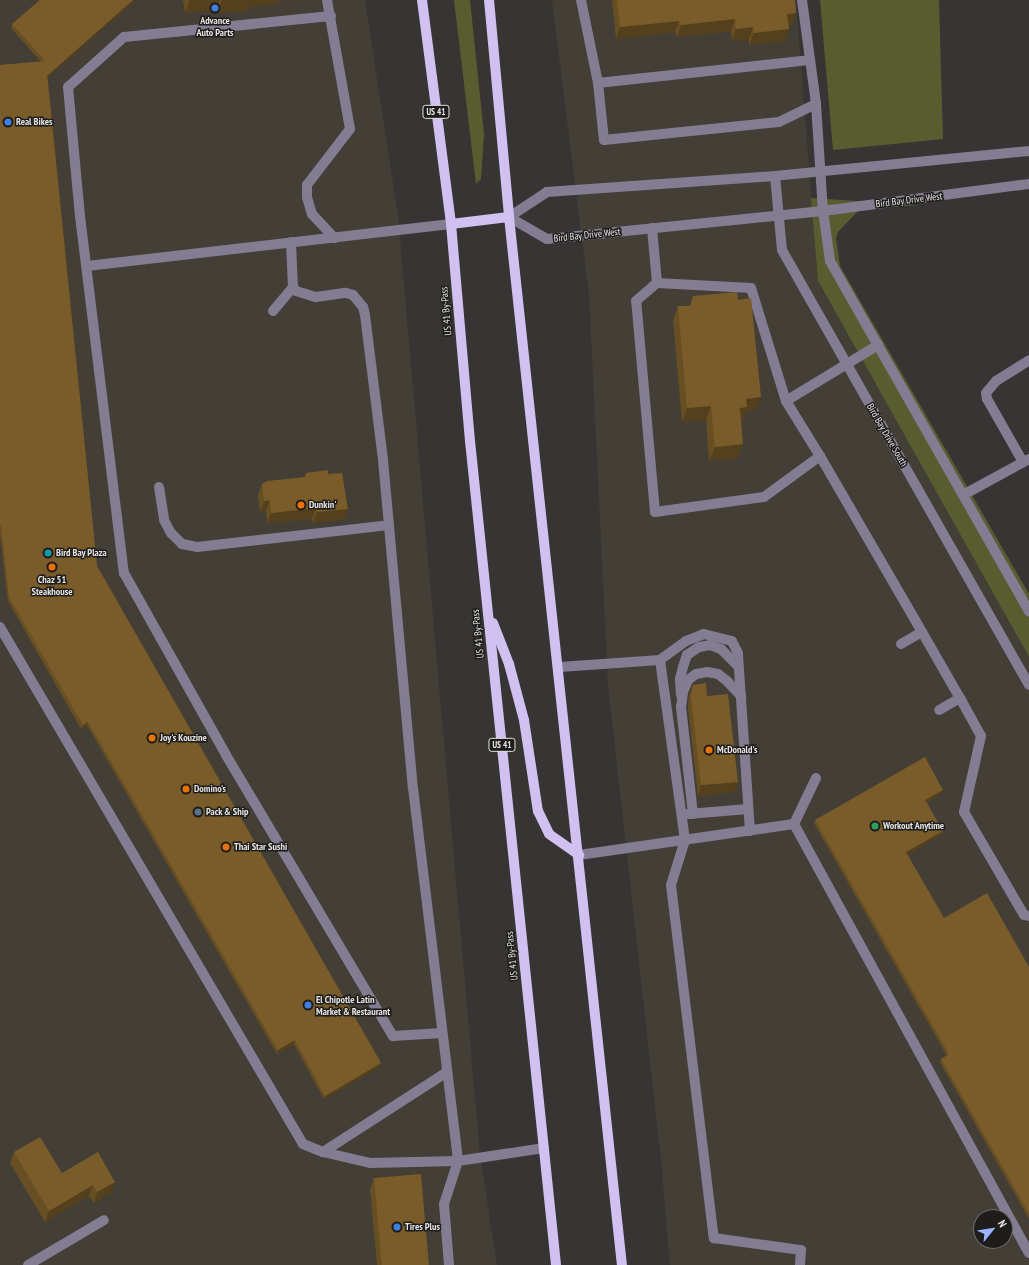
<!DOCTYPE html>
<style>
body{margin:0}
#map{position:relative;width:1029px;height:1265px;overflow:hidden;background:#373533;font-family:"PT Sans Narrow",sans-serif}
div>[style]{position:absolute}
.built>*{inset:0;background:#433e36}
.green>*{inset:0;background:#575d2f}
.minor>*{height:10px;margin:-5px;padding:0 5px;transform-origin:5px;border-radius:5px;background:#837c92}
.major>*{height:10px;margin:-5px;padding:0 5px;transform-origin:5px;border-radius:5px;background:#d0c1f0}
.wall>*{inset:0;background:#684f23}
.shaded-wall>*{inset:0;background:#55401d}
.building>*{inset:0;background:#795c29;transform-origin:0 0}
.dots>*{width:11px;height:11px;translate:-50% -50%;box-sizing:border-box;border:2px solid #1e1d1c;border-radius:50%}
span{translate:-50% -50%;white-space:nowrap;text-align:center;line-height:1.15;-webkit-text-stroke:3px #1e1d1c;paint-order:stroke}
.shield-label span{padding:1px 3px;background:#1e1d1c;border:1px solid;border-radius:3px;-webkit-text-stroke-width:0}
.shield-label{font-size:9px;color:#e5e4e2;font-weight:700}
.poi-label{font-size:10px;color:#e5e4e2;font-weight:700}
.left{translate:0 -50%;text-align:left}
.street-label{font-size:10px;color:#e5e4e2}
.north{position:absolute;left:973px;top:1209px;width:40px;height:40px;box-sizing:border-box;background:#1e1d1c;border:1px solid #6e6d6b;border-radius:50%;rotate:60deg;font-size:11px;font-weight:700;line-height:16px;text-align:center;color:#e5e4e2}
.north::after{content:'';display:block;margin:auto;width:14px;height:18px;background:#9ab5fd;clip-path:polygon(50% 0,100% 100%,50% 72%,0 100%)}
</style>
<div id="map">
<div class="built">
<i style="clip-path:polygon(0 0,365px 0,398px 216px,480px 1155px,497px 1265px,0 1265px)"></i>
<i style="clip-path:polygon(evenodd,552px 0,796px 0,818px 281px,1029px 657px,1029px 1265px,670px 1265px,661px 1160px,608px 685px,589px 295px,552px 0,981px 1217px,1005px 1217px,1005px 1241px,981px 1241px,981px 1217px)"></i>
</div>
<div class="green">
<i style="clip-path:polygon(454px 0,470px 0,484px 134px,481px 179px,476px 184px)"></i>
<i style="clip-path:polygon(820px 0,939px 0,943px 139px,833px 150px)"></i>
<i style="clip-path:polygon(811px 198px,920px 205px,866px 208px,858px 211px,838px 232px,836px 238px,840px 266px,1029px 594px,1029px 657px,818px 281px)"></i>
</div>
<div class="minor">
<i style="left:327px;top:0;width:131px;rotate:79.9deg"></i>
<i style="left:350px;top:129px;width:71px;rotate:127.5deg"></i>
<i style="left:307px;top:185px;width:12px;rotate:90deg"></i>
<i style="left:307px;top:197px;width:18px;rotate:74deg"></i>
<i style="left:312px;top:214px;width:33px;rotate:47deg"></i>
<i style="left:581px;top:0;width:85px;rotate:78.4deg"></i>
<i style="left:598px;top:83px;width:57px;rotate:84deg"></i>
<i style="left:604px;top:140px;width:176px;rotate:-5.9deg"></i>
<i style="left:779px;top:122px;width:41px;rotate:-25.9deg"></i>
<i style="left:802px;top:0;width:105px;rotate:82.3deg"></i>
<i style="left:816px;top:104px;width:107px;rotate:86.3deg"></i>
<i style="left:823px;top:211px;width:50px;rotate:82deg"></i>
<i style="left:830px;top:261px;width:403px;rotate:60.4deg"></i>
<i style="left:331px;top:16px;width:208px;rotate:174.2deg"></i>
<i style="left:124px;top:37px;width:75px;rotate:138.2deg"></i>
<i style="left:68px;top:87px;width:130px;rotate:84.7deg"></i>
<i style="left:80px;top:216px;width:360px;rotate:83deg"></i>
<i style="left:124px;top:573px;width:209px;rotate:60.7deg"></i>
<i style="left:226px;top:755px;width:327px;rotate:59.3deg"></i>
<i style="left:393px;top:1036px;width:49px;rotate:-3.5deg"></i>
<i style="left:598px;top:83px;width:212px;rotate:-6.2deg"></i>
<i style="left:1029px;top:151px;width:255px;rotate:174.4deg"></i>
<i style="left:775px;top:176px;width:229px;rotate:176deg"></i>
<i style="left:547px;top:192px;width:45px;rotate:146.7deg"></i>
<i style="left:509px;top:217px;width:44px;rotate:30.1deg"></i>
<i style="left:547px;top:239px;width:277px;rotate:-5.8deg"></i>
<i style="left:823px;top:211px;width:208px;rotate:-7.5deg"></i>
<i style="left:775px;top:176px;width:74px;rotate:84.6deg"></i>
<i style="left:782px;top:250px;width:500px;rotate:60.41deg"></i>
<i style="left:652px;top:228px;width:55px;rotate:84.8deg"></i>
<i style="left:291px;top:242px;width:45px;rotate:87.5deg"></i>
<i style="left:293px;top:287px;width:5px;rotate:53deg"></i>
<i style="left:296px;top:291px;width:21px;rotate:17deg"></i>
<i style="left:316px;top:297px;width:30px;rotate:-8deg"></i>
<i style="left:346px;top:293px;width:7px;rotate:16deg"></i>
<i style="left:353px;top:295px;width:16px;rotate:50deg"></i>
<i style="left:363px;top:307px;width:8px;rotate:76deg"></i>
<i style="left:365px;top:315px;width:146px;rotate:82.9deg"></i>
<i style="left:383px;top:460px;width:329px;rotate:84.8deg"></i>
<i style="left:413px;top:788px;width:376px;rotate:83.1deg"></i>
<i style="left:458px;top:1161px;width:45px;rotate:108deg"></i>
<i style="left:444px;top:1204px;width:61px;rotate:85.3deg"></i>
<i style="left:87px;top:266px;width:366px;rotate:-6.6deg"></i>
<i style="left:273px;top:311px;width:31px;rotate:-50deg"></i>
<i style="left:786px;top:401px;width:65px;rotate:58.3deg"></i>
<i style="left:820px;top:456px;width:69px;rotate:143.8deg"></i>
<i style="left:764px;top:497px;width:110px;rotate:172.2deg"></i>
<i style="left:655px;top:512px;width:212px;rotate:-95.1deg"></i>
<i style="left:636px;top:301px;width:28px;rotate:-41deg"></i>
<i style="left:657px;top:283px;width:94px;rotate:3deg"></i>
<i style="left:751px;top:288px;width:118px;rotate:72.8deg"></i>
<i style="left:786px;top:401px;width:108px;rotate:-31.3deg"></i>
<i style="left:820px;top:456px;width:203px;rotate:59.9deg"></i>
<i style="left:1023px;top:462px;width:73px;rotate:-119.7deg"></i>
<i style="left:987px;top:399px;width:6px;rotate:-99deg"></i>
<i style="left:986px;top:393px;width:16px;rotate:-50deg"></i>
<i style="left:996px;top:381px;width:39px;rotate:-32deg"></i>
<i style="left:159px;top:487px;width:33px;rotate:81deg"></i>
<i style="left:164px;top:520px;width:15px;rotate:62deg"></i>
<i style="left:171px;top:533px;width:16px;rotate:45deg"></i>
<i style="left:182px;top:544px;width:15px;rotate:11deg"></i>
<i style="left:197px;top:547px;width:193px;rotate:-6.5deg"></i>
<i style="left:963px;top:495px;width:75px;rotate:-28.6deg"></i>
<i style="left:0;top:627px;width:599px;rotate:59.63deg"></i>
<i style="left:303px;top:1144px;width:22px;rotate:22deg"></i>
<i style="left:323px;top:1152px;width:48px;rotate:13.2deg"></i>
<i style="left:370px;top:1163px;width:88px;rotate:-1.3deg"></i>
<i style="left:458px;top:1161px;width:87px;rotate:-8.6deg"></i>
<i style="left:901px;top:644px;width:24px;rotate:-30deg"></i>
<i style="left:922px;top:632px;width:76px;rotate:60.1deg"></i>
<i style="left:960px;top:698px;width:24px;rotate:150deg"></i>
<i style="left:560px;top:667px;width:100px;rotate:-4deg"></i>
<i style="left:681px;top:695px;width:16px;rotate:-94deg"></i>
<i style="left:680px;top:679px;width:12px;rotate:-76deg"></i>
<i style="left:683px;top:667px;width:13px;rotate:-72deg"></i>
<i style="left:687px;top:655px;width:14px;rotate:-34deg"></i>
<i style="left:699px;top:647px;width:11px;rotate:-10deg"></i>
<i style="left:710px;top:645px;width:12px;rotate:20deg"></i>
<i style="left:721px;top:649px;width:25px;rotate:45deg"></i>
<i style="left:960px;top:698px;width:43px;rotate:61.1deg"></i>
<i style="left:981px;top:736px;width:78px;rotate:102.6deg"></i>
<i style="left:964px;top:812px;width:119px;rotate:59.8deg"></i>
<i style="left:1024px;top:915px;width:5px;rotate:11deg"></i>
<i style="left:688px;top:814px;width:60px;rotate:-4.8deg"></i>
<i style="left:693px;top:814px;width:108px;rotate:-96.4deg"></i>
<i style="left:681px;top:707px;width:15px;rotate:-82deg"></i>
<i style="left:683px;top:692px;width:13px;rotate:-67deg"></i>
<i style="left:688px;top:680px;width:10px;rotate:-37deg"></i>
<i style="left:696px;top:674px;width:11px;rotate:-10deg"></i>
<i style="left:707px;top:672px;width:11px;rotate:10deg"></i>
<i style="left:718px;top:674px;width:11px;rotate:38deg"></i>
<i style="left:727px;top:681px;width:21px;rotate:47deg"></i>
<i style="left:794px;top:824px;width:51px;rotate:-64.4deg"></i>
<i style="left:750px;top:831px;width:178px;rotate:-93.9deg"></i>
<i style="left:738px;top:653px;width:13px;rotate:-117deg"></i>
<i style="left:732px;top:641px;width:29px;rotate:-166deg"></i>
<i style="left:704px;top:634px;width:19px;rotate:159deg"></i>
<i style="left:686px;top:641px;width:32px;rotate:144deg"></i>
<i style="left:660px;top:660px;width:182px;rotate:82.1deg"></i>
<i style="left:685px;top:840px;width:47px;rotate:107.3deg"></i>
<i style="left:671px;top:885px;width:356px;rotate:83.1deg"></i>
<i style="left:714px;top:1238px;width:88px;rotate:7.9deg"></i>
<i style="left:801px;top:1250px;width:15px;rotate:94deg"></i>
<i style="left:579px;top:855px;width:217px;rotate:-8.2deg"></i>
<i style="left:794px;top:824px;width:489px;rotate:61.3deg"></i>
<i style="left:323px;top:1152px;width:148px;rotate:-32.8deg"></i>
<i style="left:28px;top:1265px;width:88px;rotate:-30.6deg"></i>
</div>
<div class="major">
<i style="left:422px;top:0;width:226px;rotate:82.6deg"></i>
<i style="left:451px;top:224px;width:218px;rotate:85deg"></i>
<i style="left:470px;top:441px;width:828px;rotate:84.04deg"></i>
<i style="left:489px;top:0;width:218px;rotate:84.7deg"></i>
<i style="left:509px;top:217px;width:1054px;rotate:83.85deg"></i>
<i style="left:451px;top:224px;width:58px;rotate:-6.9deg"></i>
<i style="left:493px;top:623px;width:44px;rotate:68.7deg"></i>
<i style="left:509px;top:664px;width:58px;rotate:75deg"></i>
<i style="left:524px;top:720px;width:92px;rotate:81.3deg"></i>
<i style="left:538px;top:811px;width:25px;rotate:64deg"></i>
<i style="left:549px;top:834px;width:37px;rotate:35deg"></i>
</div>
<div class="wall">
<i style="clip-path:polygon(40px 0,97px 566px,381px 1063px,380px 1067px,324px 1099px,294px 1044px,277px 1054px,87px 725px,81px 729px,8px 601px,0 535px,0 65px,41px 62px,11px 28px,12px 24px)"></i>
<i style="clip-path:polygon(183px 0,280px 0,278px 3px,248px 7px,246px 11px,217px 13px,217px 10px,185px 13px)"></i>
<i style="clip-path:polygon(612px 0,795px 0,792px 25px,788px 25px,785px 41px,749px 45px,749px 39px,732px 41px,731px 31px,677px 37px,675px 32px,616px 39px)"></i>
<i style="clip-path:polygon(693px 296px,738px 300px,755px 411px,745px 412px,742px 421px,741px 421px,738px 458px,709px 461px,706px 420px,682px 422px,673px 320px,678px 306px,689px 306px)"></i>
<i style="clip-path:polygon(306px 473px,328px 474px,348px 509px,344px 519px,313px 523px,312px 519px,267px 523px,266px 511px,260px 512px,258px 495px,262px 484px,305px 477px)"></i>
<i style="clip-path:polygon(693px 685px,707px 696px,738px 782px,734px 792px,698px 796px,688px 707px,689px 696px)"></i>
<i style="clip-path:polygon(942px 793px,927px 802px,942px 834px,907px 855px,944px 918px,1029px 967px,1029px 1219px,940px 1062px,941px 1059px,947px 1056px,814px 823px,815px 820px)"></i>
<i style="clip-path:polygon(14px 1152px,62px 1173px,112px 1192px,94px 1203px,89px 1196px,45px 1222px,10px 1163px)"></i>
<i style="clip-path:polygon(374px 1178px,429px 1265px,377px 1265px,370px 1189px)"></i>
</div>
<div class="shaded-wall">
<i style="clip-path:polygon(133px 0,136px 0,46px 79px,47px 76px)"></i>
<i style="clip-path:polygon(190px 0,220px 0,217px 10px,185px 13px)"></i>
<i style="clip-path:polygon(222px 0,280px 0,278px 3px,248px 7px,246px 11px,217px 13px)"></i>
<i style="clip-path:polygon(796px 13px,792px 25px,783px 26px,787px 14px)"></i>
<i style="clip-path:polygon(735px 19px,731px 31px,677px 37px,681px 25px)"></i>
<i style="clip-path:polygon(679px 21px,675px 32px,616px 39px,620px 27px)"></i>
<i style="clip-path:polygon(753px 27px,749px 39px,732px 41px,736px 29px)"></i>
<i style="clip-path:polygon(789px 29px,785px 41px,749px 45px,754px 33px)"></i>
<i style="clip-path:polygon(761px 397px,755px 411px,745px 412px,742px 421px,734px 422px,740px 408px,746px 399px)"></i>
<i style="clip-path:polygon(711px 406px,706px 420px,682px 422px,687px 408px)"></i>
<i style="clip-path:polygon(743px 444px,738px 458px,709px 461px,715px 447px)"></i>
<i style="clip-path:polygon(270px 500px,266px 511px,260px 512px,264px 501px)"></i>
<i style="clip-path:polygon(316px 508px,312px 519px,267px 523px,271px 513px)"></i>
<i style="clip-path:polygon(348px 509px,344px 519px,313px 523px,317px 512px)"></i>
<i style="clip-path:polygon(88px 722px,87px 725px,81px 729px,83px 725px)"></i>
<i style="clip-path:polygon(738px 782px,734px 792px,698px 796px,701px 785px)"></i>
<i style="clip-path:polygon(943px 790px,942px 793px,924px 803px,925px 800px)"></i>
<i style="clip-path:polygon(943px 831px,942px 834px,905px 856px,906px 852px)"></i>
<i style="clip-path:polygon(295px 1040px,294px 1044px,277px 1054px,278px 1050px)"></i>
<i style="clip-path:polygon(381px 1063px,380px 1067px,324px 1099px,325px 1096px)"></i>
<i style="clip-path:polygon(115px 1182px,112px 1192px,94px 1203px,97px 1192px)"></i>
<i style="clip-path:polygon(93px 1185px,89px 1196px,45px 1222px,49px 1211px)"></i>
</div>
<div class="building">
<i style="clip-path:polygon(40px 0,133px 0,47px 76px,97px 566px,381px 1063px,325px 1096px,295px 1040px,278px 1050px,88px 722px,83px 725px,9px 597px,1px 525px,0 525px,0 65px,45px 61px,12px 24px)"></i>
<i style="clip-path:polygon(617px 0,795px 0,796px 13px,787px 14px,789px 29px,754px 33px,753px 27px,736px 29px,735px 19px,681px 25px,679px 21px,620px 27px)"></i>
<i style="clip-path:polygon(737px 292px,738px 300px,751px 298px,761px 397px,746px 399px,747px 407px,740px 408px,743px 444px,715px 447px,711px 406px,687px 408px,678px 306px,691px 306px,693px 296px)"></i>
<i style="clip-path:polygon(328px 470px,328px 474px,342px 473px,348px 509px,317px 512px,316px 508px,271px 513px,270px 500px,264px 501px,262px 484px,267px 481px,305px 477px,306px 473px)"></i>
<i style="clip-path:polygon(706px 683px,707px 696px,728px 694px,738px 782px,701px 785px,691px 696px,693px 685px)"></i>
<i style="clip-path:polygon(925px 757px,943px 790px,925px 800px,943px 831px,906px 852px,944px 918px,987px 893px,1029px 967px,1029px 1213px,941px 1059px,949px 1054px,815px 820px)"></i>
<i style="clip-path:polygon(40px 1137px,62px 1173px,98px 1152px,115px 1182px,97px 1192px,93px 1185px,49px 1211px,14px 1152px)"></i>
<i style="left:421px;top:1174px;width:91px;height:47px;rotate:85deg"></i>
</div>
<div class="dots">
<i style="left:215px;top:8px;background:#3f7fe0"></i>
<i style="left:8px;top:122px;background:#3f7fe0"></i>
<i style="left:301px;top:505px;background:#e8710a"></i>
<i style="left:48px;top:553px;background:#0f9aa8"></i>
<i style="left:52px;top:567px;background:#e8710a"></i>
<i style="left:152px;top:738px;background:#e8710a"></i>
<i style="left:709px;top:750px;background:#e8710a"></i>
<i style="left:186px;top:789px;background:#e8710a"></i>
<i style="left:198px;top:812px;background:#5c6f8a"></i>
<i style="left:875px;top:826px;background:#2e9e5b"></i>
<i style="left:226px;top:847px;background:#e8710a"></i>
<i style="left:308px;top:1005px;background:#3f7fe0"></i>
<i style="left:397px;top:1227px;background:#3f7fe0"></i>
</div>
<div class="shield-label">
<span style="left:436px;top:112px">US 41</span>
<span style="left:502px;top:745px">US 41</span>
</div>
<div class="poi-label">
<span style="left:215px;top:26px">Advance<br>Auto Parts</span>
<span class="left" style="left:16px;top:122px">Real Bikes</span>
<span class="left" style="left:309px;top:505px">Dunkin'</span>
<span class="left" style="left:56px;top:553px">Bird Bay Plaza</span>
<span style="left:52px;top:585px">Chaz 51<br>Steakhouse</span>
<span class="left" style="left:160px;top:738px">Joy's Kouzine</span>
<span class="left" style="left:717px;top:750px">McDonald's</span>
<span class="left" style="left:194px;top:789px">Domino's</span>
<span class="left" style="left:206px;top:812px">Pack &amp; Ship</span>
<span class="left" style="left:883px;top:826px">Workout Anytime</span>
<span class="left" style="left:234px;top:847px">Thai Star Sushi</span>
<span class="left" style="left:316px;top:1005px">El Chipotle Latin<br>Market &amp; Restaurant</span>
<span class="left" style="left:405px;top:1227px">Tires Plus</span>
</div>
<div class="street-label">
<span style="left:909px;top:200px;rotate:-7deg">Bird Bay Drive West</span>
<span style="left:587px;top:235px;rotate:-6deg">Bird Bay Drive West</span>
<span style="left:446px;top:311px;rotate:-95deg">US 41 By-Pass</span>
<span style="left:887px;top:435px;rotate:60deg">Bird Bay Drive South</span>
<span style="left:478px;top:634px;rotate:-96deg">US 41 By-Pass</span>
<span style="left:512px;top:956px;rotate:-96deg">US 41 By-Pass</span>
</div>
<div class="north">N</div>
</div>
